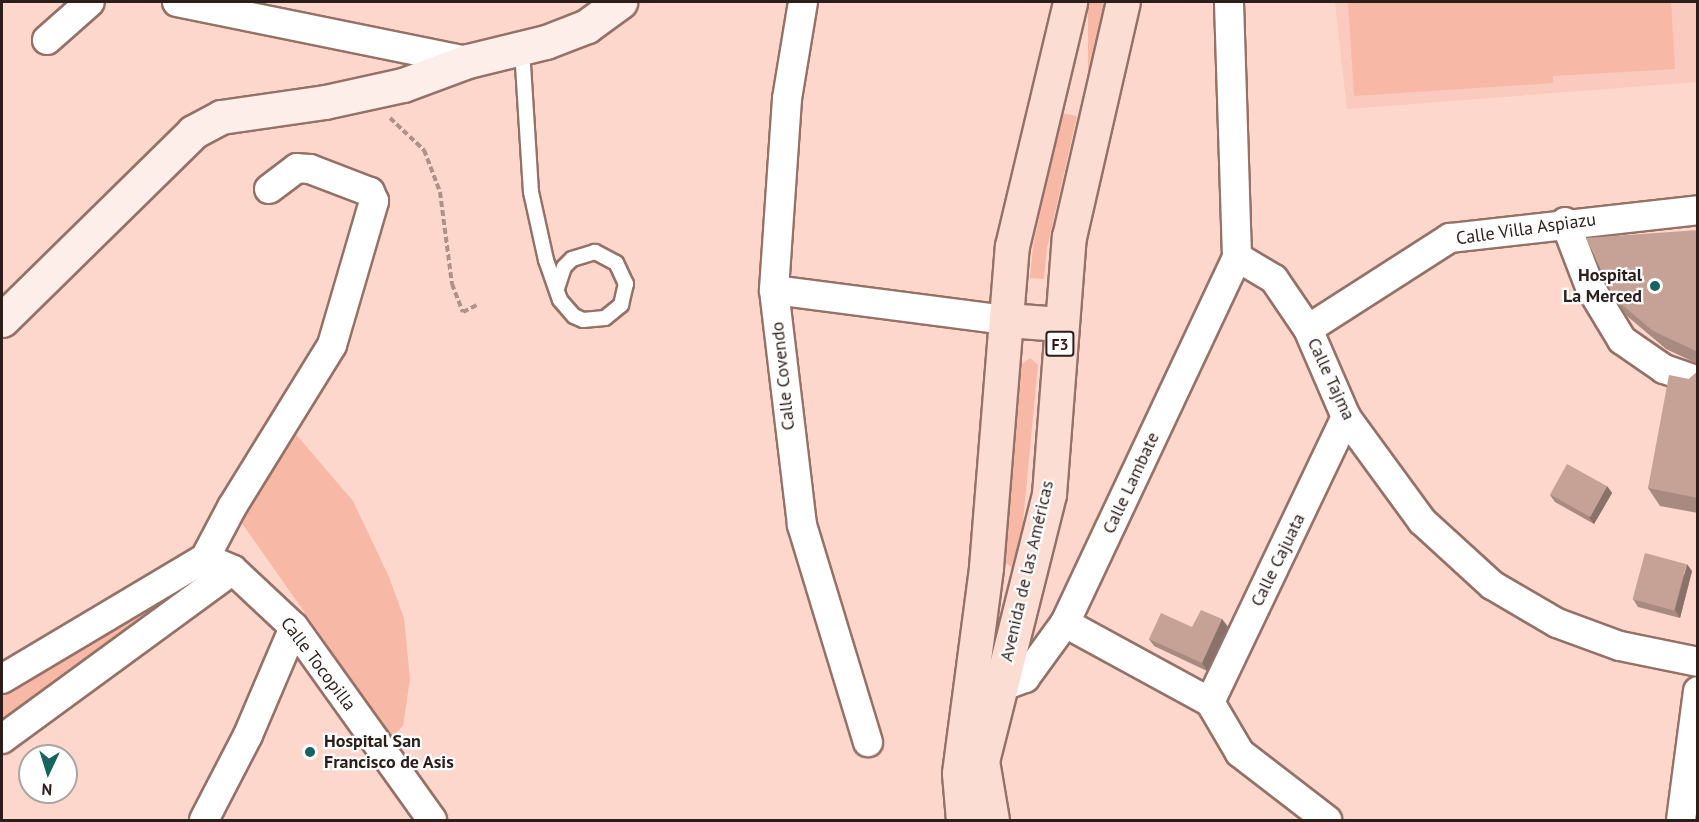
<!DOCTYPE html>
<meta charset="utf-8">
<style>
body{margin:0}
#map{position:relative;width:1699px;height:822px;overflow:hidden;background:#fdd7cb;font-family:"PT Sans",sans-serif}
div>[style]{position:absolute}
.built>*{inset:0;background:#f9cabd}
.green>*{inset:0;background:#f7b8a5;transform-origin:0 0}
.path>*{height:4px;margin-top:-2px;transform-origin:0;background:repeating-linear-gradient(90deg,#ae9188 0 6px,transparent 0 9px)}
.roads{filter:drop-shadow(2px 0 #947268) drop-shadow(-2px 0 #947268) drop-shadow(0 2px #947268) drop-shadow(0 -2px #947268)}
.lane>*{height:14px;margin:-7px;padding:0 7px;transform-origin:7px;border-radius:7px;background:#fff}
.street>*{height:28px;margin:-14px;padding:0 14px;transform-origin:14px;border-radius:14px;background:#fff}
.secondary>*{height:33px;margin:-16.5px;padding:0 16.5px;transform-origin:16.5px;border-radius:16.5px;background:#feeee9}
.primary>*{height:33px;margin:-16.5px;padding:0 16.5px;transform-origin:16.5px;border-radius:16.5px;background:#fcddd4}
.wall>*{inset:0;background:#a98a81}
.shaded-wall>*{inset:0;background:#8a7169}
.building>*{inset:0;background:#c5a196;transform-origin:0 0}
.dots>*{width:16px;height:16px;translate:-50% -50%;box-sizing:border-box;border:3px solid #fff;border-radius:50%}
span{translate:-50% -50%;white-space:nowrap;text-align:center;line-height:1.15;-webkit-text-stroke:4.5px #fff;paint-order:stroke}
.shield-label span{padding:2px 4px;background:#fff;border:2px solid;border-radius:4px;-webkit-text-stroke-width:0}
.shield-label{font-size:16px;color:#2c1e1a;font-weight:700}
.street-label{font-size:18px;color:#2c1e1a}
.poi-label{font-size:18px;color:#2c1e1a;font-weight:700}
.right{translate:-100% -50%;text-align:right}
.left{translate:0 -50%;text-align:left}
.frame{position:absolute;inset:0;border:3px solid #2c1e1a;pointer-events:none}
.north{position:absolute;left:18px;top:744px;width:60px;height:60px;box-sizing:border-box;background:#fff;border:2px solid #aba5a3;border-radius:50%;rotate:184deg;font-size:16px;font-weight:700;line-height:24px;text-align:center;color:#2c1e1a}
.north::after{content:'';display:block;margin:auto;width:21px;height:27px;background:#17645e;clip-path:polygon(50% 0,100% 100%,50% 72%,0 100%)}
</style>
<div id="map">
<div class="built">
<i style="clip-path:polygon(1335px 2px,1697px 2px,1697px 82px,1347px 109px)"></i>
</div>
<div class="green">
<i style="left:1088px;top:2px;width:15px;height:105px"></i>
<i style="clip-path:polygon(1348px 2px,1671px 2px,1675px 69px,1553px 76px,1553px 83px,1354px 96px)"></i>
<i style="clip-path:polygon(1062px 113px,1077px 116px,1047px 248px,1044px 279px,1030px 278px,1033px 246px)"></i>
<i style="clip-path:polygon(1030px 358px,1038px 365px,1019px 564px,1012px 568px,1005px 562px,1022px 364px)"></i>
<i style="clip-path:polygon(293px 431px,353px 501px,389px 577px,404px 618px,410px 679px,403px 726px,392px 737px,239px 519px)"></i>
<i style="clip-path:polygon(186px 586px,2px 726px,2px 690px)"></i>
</div>
<div class="path">
<i style="left:390px;top:118px;width:47px;rotate:43.3deg"></i>
<i style="left:424px;top:150px;width:45px;rotate:69.1deg"></i>
<i style="left:440px;top:192px;width:93px;rotate:82.6deg"></i>
<i style="left:452px;top:284px;width:30px;rotate:69deg"></i>
<i style="left:463px;top:312px;width:16px;rotate:-27deg"></i>
</div>
<div class="roads">
<div class="lane">
<i style="left:522px;top:49px;width:143px;rotate:86.4deg"></i>
<i style="left:531px;top:192px;width:70px;rotate:77.6deg"></i>
<i style="left:546px;top:260px;width:42px;rotate:70.7deg"></i>
<i style="left:560px;top:300px;width:21px;rotate:49deg"></i>
<i style="left:574px;top:316px;width:10px;rotate:24deg"></i>
<i style="left:583px;top:320px;width:22px;rotate:-5deg"></i>
<i style="left:605px;top:318px;width:21px;rotate:-39deg"></i>
<i style="left:621px;top:305px;width:22px;rotate:-77deg"></i>
<i style="left:626px;top:284px;width:23px;rotate:-115deg"></i>
<i style="left:616px;top:263px;width:24px;rotate:-152deg"></i>
<i style="left:595px;top:252px;width:24px;rotate:163deg"></i>
<i style="left:572px;top:259px;width:11px;rotate:135deg"></i>
<i style="left:564px;top:267px;width:23px;rotate:108deg"></i>
</div>
<div class="street">
<i style="left:177px;top:2px;width:297px;rotate:11.5deg"></i>
<i style="left:803px;top:2px;width:98px;rotate:99.4deg"></i>
<i style="left:787px;top:99px;width:191px;rotate:93.9deg"></i>
<i style="left:774px;top:290px;width:237px;rotate:83.2deg"></i>
<i style="left:802px;top:525px;width:227px;rotate:73.1deg"></i>
<i style="left:47px;top:40px;width:57px;rotate:-41.5deg"></i>
<i style="left:1565px;top:222px;width:70px;rotate:69deg"></i>
<i style="left:1590px;top:287px;width:62px;rotate:58.9deg"></i>
<i style="left:1622px;top:340px;width:51px;rotate:34.6deg"></i>
<i style="left:1664px;top:369px;width:36px;rotate:19deg"></i>
<i style="left:1237px;top:257px;width:43px;rotate:30.7deg"></i>
<i style="left:1274px;top:279px;width:60px;rotate:55.8deg"></i>
<i style="left:1308px;top:329px;width:96px;rotate:66.6deg"></i>
<i style="left:1346px;top:417px;width:129px;rotate:53.8deg"></i>
<i style="left:1422px;top:521px;width:95px;rotate:42.4deg"></i>
<i style="left:1492px;top:585px;width:75px;rotate:30.3deg"></i>
<i style="left:1557px;top:623px;width:67px;rotate:20.1deg"></i>
<i style="left:1620px;top:646px;width:80px;rotate:11.6deg"></i>
<i style="left:774px;top:290px;width:234px;rotate:7.4deg"></i>
<i style="left:1308px;top:329px;width:169px;rotate:-32.7deg"></i>
<i style="left:1450px;top:238px;width:250px;rotate:-6.4deg"></i>
<i style="left:205px;top:558px;width:30px;rotate:23deg"></i>
<i style="left:233px;top:570px;width:83px;rotate:43.1deg"></i>
<i style="left:294px;top:627px;width:237px;rotate:54.4deg"></i>
<i style="left:1065px;top:623px;width:165px;rotate:28.6deg"></i>
<i style="left:1210px;top:702px;width:59px;rotate:59.5deg"></i>
<i style="left:1240px;top:753px;width:110px;rotate:37.6deg"></i>
<i style="left:2px;top:679px;width:236px;rotate:-30.8deg"></i>
<i style="left:205px;top:558px;width:58px;rotate:-62.1deg"></i>
<i style="left:232px;top:507px;width:190px;rotate:-58.3deg"></i>
<i style="left:332px;top:345px;width:150px;rotate:-73.7deg"></i>
<i style="left:374px;top:201px;width:10px;rotate:-114deg"></i>
<i style="left:370px;top:192px;width:64px;rotate:-159deg"></i>
<i style="left:310px;top:169px;width:13px;rotate:-176deg"></i>
<i style="left:297px;top:168px;width:35px;rotate:143deg"></i>
<i style="left:1000px;top:687px;width:27px;rotate:-20deg"></i>
<i style="left:1025px;top:678px;width:68px;rotate:-54deg"></i>
<i style="left:1065px;top:623px;width:404px;rotate:-64.8deg"></i>
<i style="left:1237px;top:257px;width:255px;rotate:-91.8deg"></i>
<i style="left:1210px;top:702px;width:316px;rotate:-64.5deg"></i>
<i style="left:2px;top:739px;width:286px;rotate:-36.2deg"></i>
<i style="left:204px;top:820px;width:96px;rotate:-62.6deg"></i>
<i style="left:248px;top:735px;width:117px;rotate:-66.9deg"></i>
<i style="left:1681px;top:820px;width:130px;rotate:-82.5deg"></i>
</div>
<div class="secondary">
<i style="left:2px;top:320px;width:268px;rotate:-44.5deg"></i>
<i style="left:193px;top:132px;width:32px;rotate:-28deg"></i>
<i style="left:221px;top:117px;width:105px;rotate:-8.2deg"></i>
<i style="left:325px;top:102px;width:80px;rotate:-12.3deg"></i>
<i style="left:403px;top:85px;width:69px;rotate:-20.3deg"></i>
<i style="left:468px;top:61px;width:80px;rotate:-13.7deg"></i>
<i style="left:546px;top:42px;width:44px;rotate:-21.3deg"></i>
<i style="left:587px;top:26px;width:41px;rotate:-36deg"></i>
</div>
<div class="primary">
<i style="left:1006px;top:320px;width:55px;rotate:4.2deg"></i>
<i style="left:963px;top:820px;width:47px;rotate:-94.9deg"></i>
<i style="left:959px;top:773px;width:208px;rotate:-82.5deg"></i>
<i style="left:986px;top:567px;width:322px;rotate:-85.4deg"></i>
<i style="left:1012px;top:246px;width:251px;rotate:-76.6deg"></i>
<i style="left:992px;top:820px;width:60px;rotate:-99.6deg"></i>
<i style="left:982px;top:761px;width:275px;rotate:-75.9deg"></i>
<i style="left:1049px;top:494px;width:258px;rotate:-85.6deg"></i>
<i style="left:1069px;top:237px;width:241px;rotate:-77.1deg"></i>
</div>
</div>
<div class="wall">
<i style="clip-path:polygon(1698px 230px,1698px 364px,1666px 349px,1627px 316px,1614px 298px)"></i>
<i style="clip-path:polygon(1698px 371px,1698px 513px,1660px 506px,1648px 488px,1689px 379px)"></i>
<i style="clip-path:polygon(1607px 486px,1612px 493px,1594px 524px,1555px 502px,1550px 495px)"></i>
<i style="clip-path:polygon(1692px 571px,1680px 618px,1638px 607px,1633px 599px)"></i>
<i style="clip-path:polygon(1222px 619px,1228px 627px,1207px 671px,1154px 646px,1149px 639px)"></i>
</div>
<div class="shaded-wall">
<i style="clip-path:polygon(1607px 486px,1612px 493px,1594px 524px,1589px 517px)"></i>
<i style="clip-path:polygon(1687px 564px,1692px 571px,1680px 618px,1675px 610px)"></i>
<i style="clip-path:polygon(1222px 619px,1228px 627px,1207px 671px,1202px 663px)"></i>
</div>
<div class="building">
<i style="clip-path:polygon(1698px 230px,1698px 352px,1653px 331px,1614px 298px,1586px 238px)"></i>
<i style="clip-path:polygon(1698px 371px,1698px 498px,1648px 488px,1669px 375px,1689px 379px)"></i>
<i style="left:1567px;top:464px;width:46px;height:35px;rotate:29deg"></i>
<i style="left:1645px;top:553px;width:43px;height:48px;rotate:15deg"></i>
<i style="clip-path:polygon(1201px 610px,1222px 619px,1202px 663px,1149px 639px,1161px 613px,1192px 627px)"></i>
</div>
<div class="dots">
<i style="left:1655px;top:286px;background:#17645e"></i>
<i style="left:310px;top:752px;background:#17645e"></i>
</div>
<div class="shield-label">
<span style="left:1060px;top:344px">F3</span>
</div>
<div class="street-label">
<span style="left:1526px;top:229px;rotate:-8deg">Calle Villa Aspiazu</span>
<span style="left:783px;top:376px;rotate:-96deg">Calle Covendo</span>
<span style="left:1331px;top:379px;rotate:65deg">Calle Tajma</span>
<span style="left:1131px;top:483px;rotate:-65deg">Calle Lambate</span>
<span style="left:1278px;top:560px;rotate:-64deg">Calle Cajuata</span>
<span style="left:1027px;top:571px;rotate:-77deg">Avenida de las Américas</span>
<span style="left:318px;top:664px;rotate:53deg">Calle Tocopilla</span>
</div>
<div class="poi-label">
<span class="right" style="left:1642px;top:286px">Hospital<br>La Merced</span>
<span class="left" style="left:324px;top:752px">Hospital San<br>Francisco de Asis</span>
</div>
<div class="frame"></div>
<div class="north">N</div>
</div>
